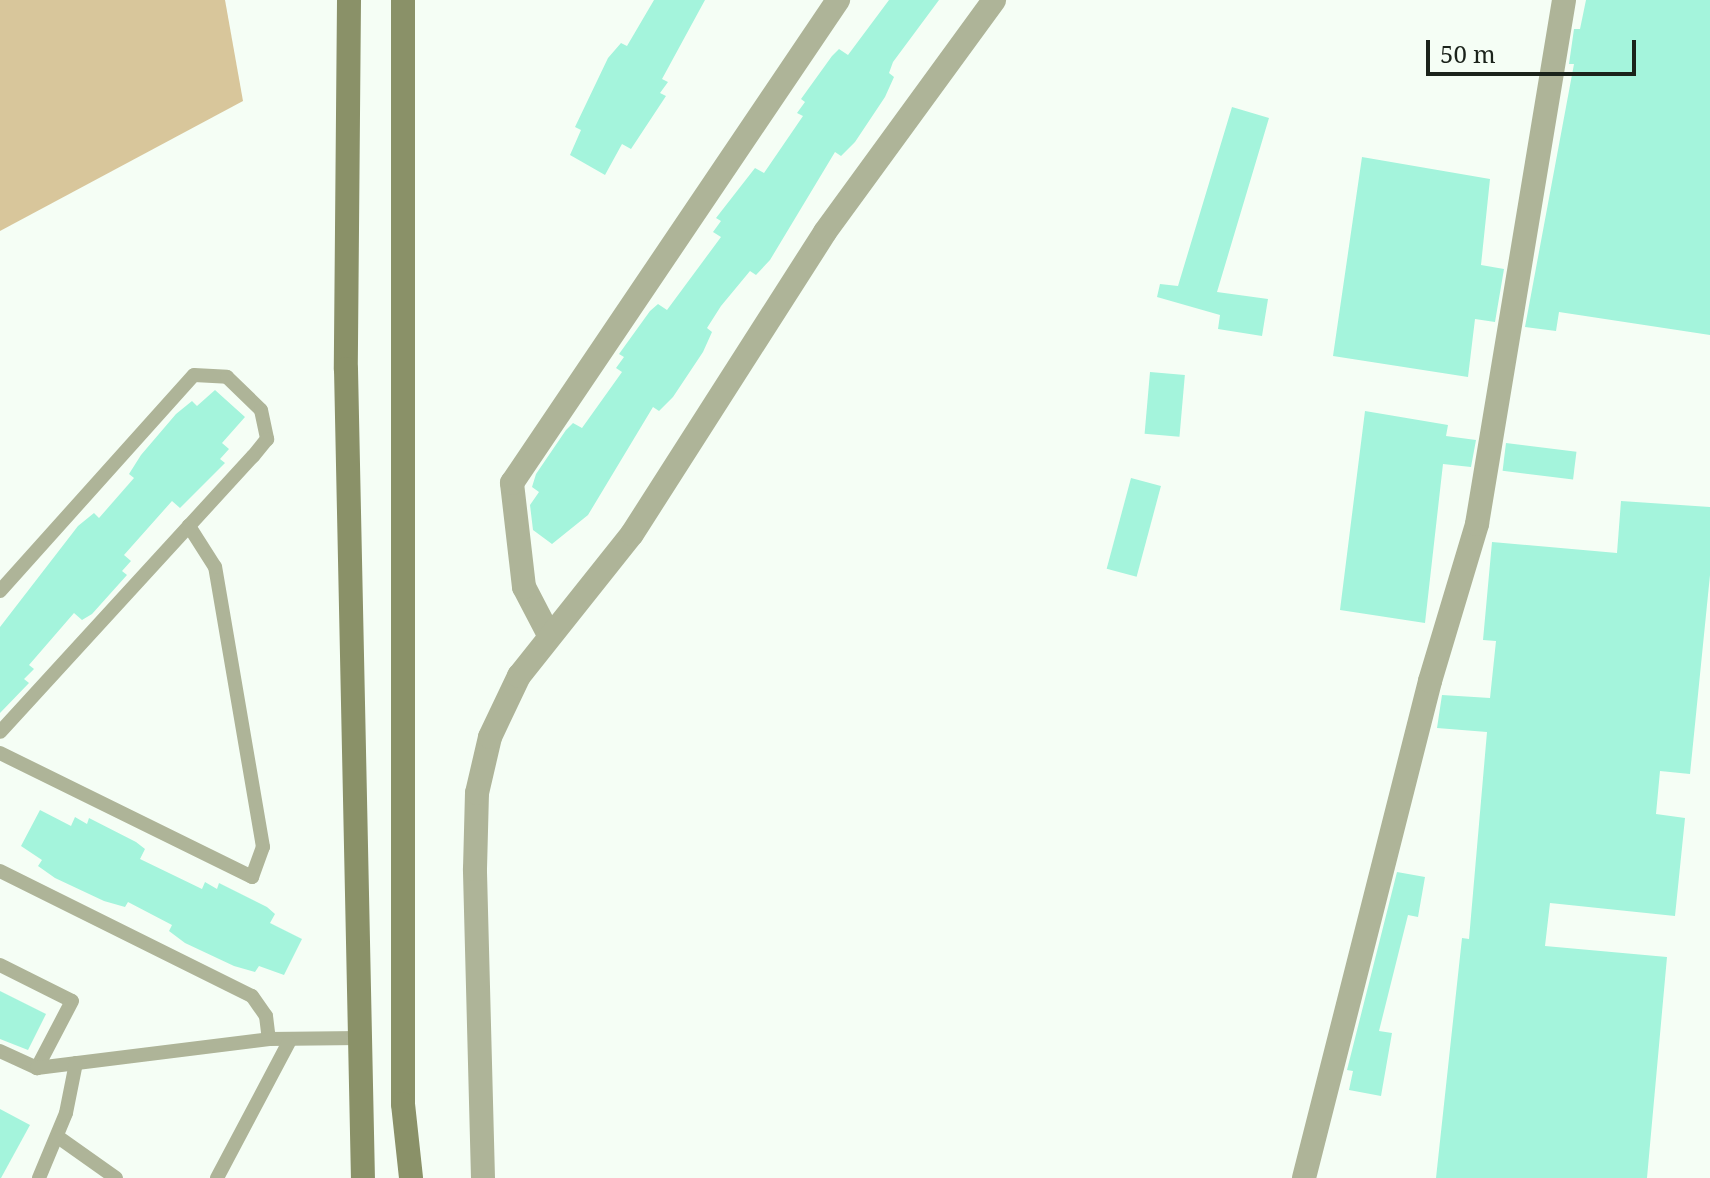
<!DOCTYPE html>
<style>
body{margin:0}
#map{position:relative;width:1710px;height:1178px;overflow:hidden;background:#f5fef5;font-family:"Noto Serif",serif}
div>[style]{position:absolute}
.green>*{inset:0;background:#d8c69b}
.building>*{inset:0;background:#a4f4dc;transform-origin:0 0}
.service>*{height:14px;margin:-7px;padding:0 7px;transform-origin:7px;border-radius:7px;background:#aeb498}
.minor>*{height:24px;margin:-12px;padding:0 12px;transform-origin:12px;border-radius:12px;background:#aeb498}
.tertiary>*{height:24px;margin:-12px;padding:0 12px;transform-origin:12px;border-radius:12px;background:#aeb498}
.secondary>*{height:24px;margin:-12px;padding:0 12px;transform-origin:12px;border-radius:12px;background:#8a9168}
span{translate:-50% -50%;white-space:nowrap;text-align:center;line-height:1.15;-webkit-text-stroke:7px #f5fef5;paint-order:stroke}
.scale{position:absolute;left:1426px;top:40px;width:210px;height:36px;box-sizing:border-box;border:4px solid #1b231b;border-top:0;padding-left:10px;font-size:24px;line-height:28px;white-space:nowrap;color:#1b231b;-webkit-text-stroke:6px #f5fef5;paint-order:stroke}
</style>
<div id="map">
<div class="green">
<i style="clip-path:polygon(0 0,225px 0,243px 101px,0 231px)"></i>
</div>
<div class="building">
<i style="clip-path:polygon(654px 0,705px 0,662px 79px,668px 82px,660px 93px,666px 96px,631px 149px,622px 144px,605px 175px,570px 155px,581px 130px,575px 127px,608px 58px,621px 43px,627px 46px)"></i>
<i style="clip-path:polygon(889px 0,939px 0,893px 62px,889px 73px,894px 77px,885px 97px,855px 142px,841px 156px,835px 152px,770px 260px,756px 275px,750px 271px,721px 306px,707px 328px,712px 332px,703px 352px,673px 397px,659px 411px,653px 407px,588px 515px,552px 544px,533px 530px,530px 505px,539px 492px,532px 487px,536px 474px,566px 430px,573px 423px,582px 428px,622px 372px,616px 368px,624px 357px,619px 354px,650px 311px,658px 304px,667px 310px,721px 237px,713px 232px,721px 221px,716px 218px,755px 168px,764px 173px,803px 116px,797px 113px,805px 102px,801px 99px,832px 56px,839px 49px,848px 55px)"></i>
<i style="clip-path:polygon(1586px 0,1710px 0,1710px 335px,1559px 312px,1556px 331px,1525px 327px,1574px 64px,1569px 64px,1574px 29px,1580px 29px)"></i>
<i style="clip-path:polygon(1232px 107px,1269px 118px,1217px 292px,1268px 299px,1262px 336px,1218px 329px,1220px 315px,1157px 297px,1160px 284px,1178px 286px)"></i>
<i style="clip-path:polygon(1362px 157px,1490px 179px,1481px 265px,1504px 269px,1495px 322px,1475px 319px,1468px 377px,1333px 356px)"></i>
<i style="left:1150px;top:372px;width:35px;height:62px;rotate:5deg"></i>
<i style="clip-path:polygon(215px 390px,245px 417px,222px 443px,229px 449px,220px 459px,225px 463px,180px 508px,172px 501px,124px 555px,131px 561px,122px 571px,127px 575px,92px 614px,82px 620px,74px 613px,29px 665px,34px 669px,24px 679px,29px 683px,0 713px,0 627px,78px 526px,94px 513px,99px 518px,134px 478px,129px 474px,141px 455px,176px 414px,192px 401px,197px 406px)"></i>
<i style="clip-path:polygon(1365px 411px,1448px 425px,1446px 436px,1476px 440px,1471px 467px,1443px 464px,1425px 623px,1340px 610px)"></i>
<i style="left:1506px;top:443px;width:71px;height:28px;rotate:7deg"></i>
<i style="left:1131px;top:478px;width:31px;height:94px;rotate:15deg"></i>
<i style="clip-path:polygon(1621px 501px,1710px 507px,1710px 575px,1690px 774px,1660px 771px,1656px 814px,1685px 818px,1675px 916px,1550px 903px,1545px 946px,1667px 957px,1647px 1178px,1436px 1178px,1462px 938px,1469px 939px,1487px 732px,1437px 728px,1442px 695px,1490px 698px,1496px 641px,1483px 640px,1492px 542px,1617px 553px)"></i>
<i style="clip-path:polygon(40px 810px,71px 826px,75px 817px,87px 824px,89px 818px,136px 842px,145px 849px,140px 859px,202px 889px,205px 882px,217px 889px,219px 883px,267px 907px,275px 914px,270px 923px,302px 939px,284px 975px,259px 966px,255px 972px,234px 966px,185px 943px,169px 931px,172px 925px,128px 902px,125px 907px,104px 901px,55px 878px,38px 866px,42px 860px,21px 846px)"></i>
<i style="clip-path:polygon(1397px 872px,1425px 877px,1418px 917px,1408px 915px,1379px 1031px,1392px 1033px,1381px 1096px,1349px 1090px,1353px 1071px,1347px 1070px)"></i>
<i style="clip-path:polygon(0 991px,46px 1014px,28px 1050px,0 1039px)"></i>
<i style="clip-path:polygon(0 1109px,30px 1125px,1px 1178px,0 1178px)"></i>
</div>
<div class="service">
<i style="left:0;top:591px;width:290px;rotate:-48.1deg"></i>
<i style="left:194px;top:375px;width:33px;rotate:3deg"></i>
<i style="left:227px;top:377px;width:47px;rotate:44.1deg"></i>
<i style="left:261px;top:410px;width:30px;rotate:78deg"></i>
<i style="left:267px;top:439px;width:22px;rotate:129deg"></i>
<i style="left:253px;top:456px;width:374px;rotate:132.5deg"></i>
<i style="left:0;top:753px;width:281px;rotate:26.2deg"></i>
<i style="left:252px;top:877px;width:32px;rotate:-70deg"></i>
<i style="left:263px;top:847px;width:284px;rotate:-99.7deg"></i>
<i style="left:215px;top:567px;width:49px;rotate:-122.4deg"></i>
<i style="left:0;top:871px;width:281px;rotate:26.4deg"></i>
<i style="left:252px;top:996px;width:24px;rotate:55deg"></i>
<i style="left:266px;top:1016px;width:23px;rotate:83deg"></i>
<i style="left:0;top:965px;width:80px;rotate:26.6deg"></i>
<i style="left:72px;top:1001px;width:76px;rotate:117.6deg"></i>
<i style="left:0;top:1051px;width:41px;rotate:24.7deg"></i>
<i style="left:37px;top:1068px;width:234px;rotate:-7.1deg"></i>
<i style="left:269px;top:1039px;width:91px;rotate:-0.6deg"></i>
<i style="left:58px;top:1137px;width:71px;rotate:35.3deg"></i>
<i style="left:39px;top:1178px;width:70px;rotate:-67.4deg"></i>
<i style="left:66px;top:1113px;width:51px;rotate:-78.7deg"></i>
<i style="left:217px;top:1178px;width:154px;rotate:-62.1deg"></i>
</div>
<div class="minor">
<i style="left:549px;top:635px;width:54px;rotate:-117.5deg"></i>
<i style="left:524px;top:587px;width:105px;rotate:-96.6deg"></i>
<i style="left:512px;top:483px;width:583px;rotate:-55.98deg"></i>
<i style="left:1304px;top:1178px;width:513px;rotate:-75.77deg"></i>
<i style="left:1430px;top:681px;width:164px;rotate:-73.3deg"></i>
<i style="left:1477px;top:524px;width:531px;rotate:-80.57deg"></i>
</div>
<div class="tertiary">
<i style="left:483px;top:1178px;width:309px;rotate:-91.5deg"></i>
<i style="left:475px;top:869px;width:76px;rotate:-88.5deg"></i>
<i style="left:477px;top:793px;width:57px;rotate:-76.9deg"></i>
<i style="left:490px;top:737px;width:68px;rotate:-64.6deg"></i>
<i style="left:519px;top:676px;width:181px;rotate:-51.5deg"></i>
<i style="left:632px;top:534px;width:358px;rotate:-57.4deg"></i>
<i style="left:825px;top:232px;width:287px;rotate:-53.9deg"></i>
</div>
<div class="secondary">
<i style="left:349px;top:0;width:369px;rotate:90.5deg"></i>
<i style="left:346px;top:369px;width:809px;rotate:88.8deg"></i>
<i style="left:403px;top:0;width:1104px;rotate:90deg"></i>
<i style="left:403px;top:1104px;width:74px;rotate:83.8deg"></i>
</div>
<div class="scale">50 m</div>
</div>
